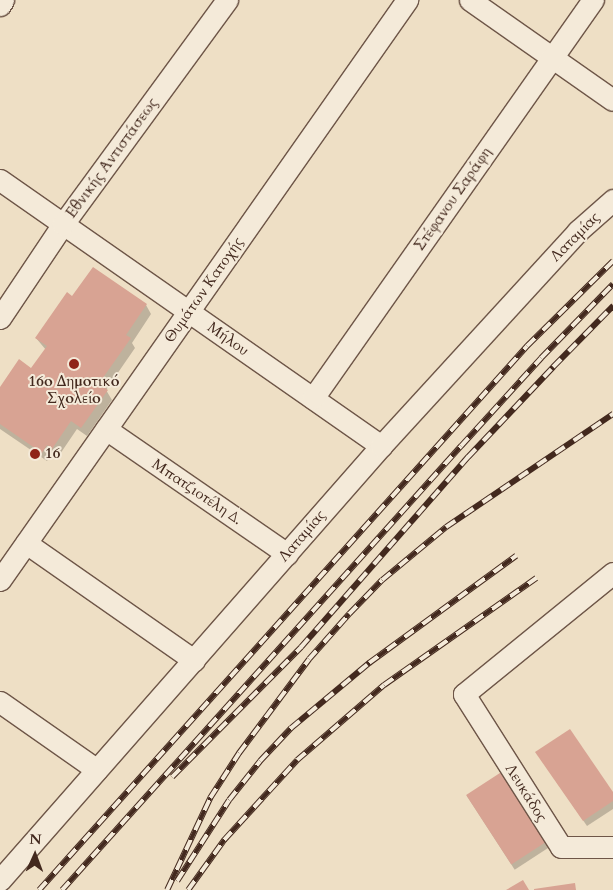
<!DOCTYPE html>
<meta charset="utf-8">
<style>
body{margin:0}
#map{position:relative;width:613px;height:890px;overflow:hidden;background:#eedfc5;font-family:Cardo,serif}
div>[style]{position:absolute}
.shadow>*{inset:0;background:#0003;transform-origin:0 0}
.building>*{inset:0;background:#d8a393;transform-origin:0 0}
.roads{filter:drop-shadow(1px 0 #6e5648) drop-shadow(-1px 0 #6e5648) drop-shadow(0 1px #6e5648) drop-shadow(0 -1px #6e5648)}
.street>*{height:21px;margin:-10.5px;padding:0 10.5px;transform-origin:10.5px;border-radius:10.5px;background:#f4ead9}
.rail>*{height:5.5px;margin-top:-2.75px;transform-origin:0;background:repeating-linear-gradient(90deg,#f4ead9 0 11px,#43291e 0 22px);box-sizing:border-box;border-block:1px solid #43291e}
.dots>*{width:14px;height:14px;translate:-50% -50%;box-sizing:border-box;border:2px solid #f4ead9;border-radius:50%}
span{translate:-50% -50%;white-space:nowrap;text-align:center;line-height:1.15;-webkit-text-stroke:4px #f4ead9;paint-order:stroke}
.street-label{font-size:15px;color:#43291e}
.poi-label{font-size:15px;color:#43291e;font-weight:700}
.left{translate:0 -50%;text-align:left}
.north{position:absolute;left:10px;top:830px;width:50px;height:50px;-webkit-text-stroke:4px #f4ead9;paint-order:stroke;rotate:2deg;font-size:14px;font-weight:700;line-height:20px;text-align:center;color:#43291e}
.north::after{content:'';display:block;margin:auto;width:18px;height:22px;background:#43291e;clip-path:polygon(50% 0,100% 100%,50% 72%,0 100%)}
</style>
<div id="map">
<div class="shadow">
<i style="clip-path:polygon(73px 297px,146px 305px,151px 314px,132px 343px,135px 348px,106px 390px,112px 400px,87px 436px,77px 429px,58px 457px,52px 453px,47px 461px,0 429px,0 389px,32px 370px,46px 350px,36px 338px)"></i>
<i style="clip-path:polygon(540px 758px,613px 794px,613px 809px,587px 826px)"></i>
<i style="left:502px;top:773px;width:88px;height:42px;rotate:57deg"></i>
</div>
<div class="building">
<i style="clip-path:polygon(93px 267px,147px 304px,126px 335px,131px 338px,100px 382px,95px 379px,93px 380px,108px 390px,81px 428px,71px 421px,52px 449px,47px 445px,42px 453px,0 424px,0 387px,19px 359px,31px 368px,47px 346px,35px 338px,67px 292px,72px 296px)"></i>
<i style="clip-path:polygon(570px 729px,613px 792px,613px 801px,583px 821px,535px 752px)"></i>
<i style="left:503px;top:771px;width:83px;height:44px;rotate:57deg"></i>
<i style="clip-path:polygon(523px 880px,529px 890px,506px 890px)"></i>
<i style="clip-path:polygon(575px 883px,576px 890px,534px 890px,534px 889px)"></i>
</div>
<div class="roads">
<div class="street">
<i style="left:470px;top:0;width:174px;rotate:35deg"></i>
<i style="left:0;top:5px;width:6px;rotate:-59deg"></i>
<i style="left:0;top:180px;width:465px;rotate:34.9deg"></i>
<i style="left:0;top:318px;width:113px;rotate:-56.2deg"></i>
<i style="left:63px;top:224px;width:278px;rotate:-53.8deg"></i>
<i style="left:313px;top:398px;width:487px;rotate:-54.9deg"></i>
<i style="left:106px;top:429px;width:220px;rotate:34.6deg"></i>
<i style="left:26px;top:543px;width:205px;rotate:34.9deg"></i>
<i style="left:613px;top:573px;width:192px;rotate:140.9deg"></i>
<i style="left:464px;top:694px;width:181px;rotate:57.6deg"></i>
<i style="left:561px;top:847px;width:52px"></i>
<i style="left:0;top:580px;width:709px;rotate:-54.94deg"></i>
<i style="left:0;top:702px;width:118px;rotate:35deg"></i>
<i style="left:0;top:880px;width:578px;rotate:-48.72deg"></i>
<i style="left:381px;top:446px;width:292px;rotate:-47.5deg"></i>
<i style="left:578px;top:231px;width:47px;rotate:-41.5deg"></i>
</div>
</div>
<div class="rail">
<i style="left:172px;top:777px;width:183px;rotate:-45.2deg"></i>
<i style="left:301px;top:647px;width:253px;rotate:-48.7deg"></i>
<i style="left:468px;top:457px;width:124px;rotate:-46.6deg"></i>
<i style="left:553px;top:367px;width:86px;rotate:-45.5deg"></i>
<i style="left:177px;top:881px;width:96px;rotate:-57.3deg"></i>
<i style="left:229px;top:800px;width:50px;rotate:-51.5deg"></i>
<i style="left:260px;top:761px;width:45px;rotate:-46.8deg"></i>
<i style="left:291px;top:728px;width:102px;rotate:-39.8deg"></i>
<i style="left:369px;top:663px;width:182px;rotate:-36.1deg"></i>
<i style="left:39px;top:890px;width:731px;rotate:-48.11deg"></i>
<i style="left:527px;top:346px;width:121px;rotate:-44.7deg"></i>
<i style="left:62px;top:890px;width:597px;rotate:-48.06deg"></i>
<i style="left:461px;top:446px;width:119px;rotate:-47.7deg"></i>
<i style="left:541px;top:358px;width:103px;rotate:-45.8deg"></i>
<i style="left:167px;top:890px;width:102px;rotate:-64.9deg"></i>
<i style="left:210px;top:798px;width:54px;rotate:-57.2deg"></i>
<i style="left:239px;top:753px;width:117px;rotate:-53.3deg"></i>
<i style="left:309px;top:659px;width:60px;rotate:-48.4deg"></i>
<i style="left:349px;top:614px;width:47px;rotate:-45.9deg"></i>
<i style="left:382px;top:580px;width:83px;rotate:-39.6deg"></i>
<i style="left:446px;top:527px;width:202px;rotate:-34.1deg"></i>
<i style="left:188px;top:890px;width:62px;rotate:-54.2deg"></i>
<i style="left:224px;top:840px;width:108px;rotate:-47.6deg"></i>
<i style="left:297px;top:760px;width:115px;rotate:-40.8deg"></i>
<i style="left:384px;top:685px;width:186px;rotate:-35.1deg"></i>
</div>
<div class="dots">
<i style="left:74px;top:364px;background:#8f2418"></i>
<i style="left:35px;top:454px;background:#8f2418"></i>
</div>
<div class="street-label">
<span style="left:112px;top:158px;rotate:-54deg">Εθνικής Αντιστάσεως</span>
<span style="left:453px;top:199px;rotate:-55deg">Στέφανου Σαράφη</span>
<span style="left:575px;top:237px;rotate:-45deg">Λαταμίας</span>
<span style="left:204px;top:290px;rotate:-55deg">Θυμάτων Κατοχής</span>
<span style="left:228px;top:339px;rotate:35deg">Μήλου</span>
<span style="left:197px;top:492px;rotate:34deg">Μπατζιοτέλη Δ.</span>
<span style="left:302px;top:536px;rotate:-49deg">Λαταμίας</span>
<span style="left:526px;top:793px;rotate:58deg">Λευκάδος</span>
</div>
<div class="poi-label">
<span style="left:74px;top:390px">16o Δημοτικό<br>Σχολείο</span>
<span class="left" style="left:45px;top:454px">16</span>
</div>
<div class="north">N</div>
</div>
